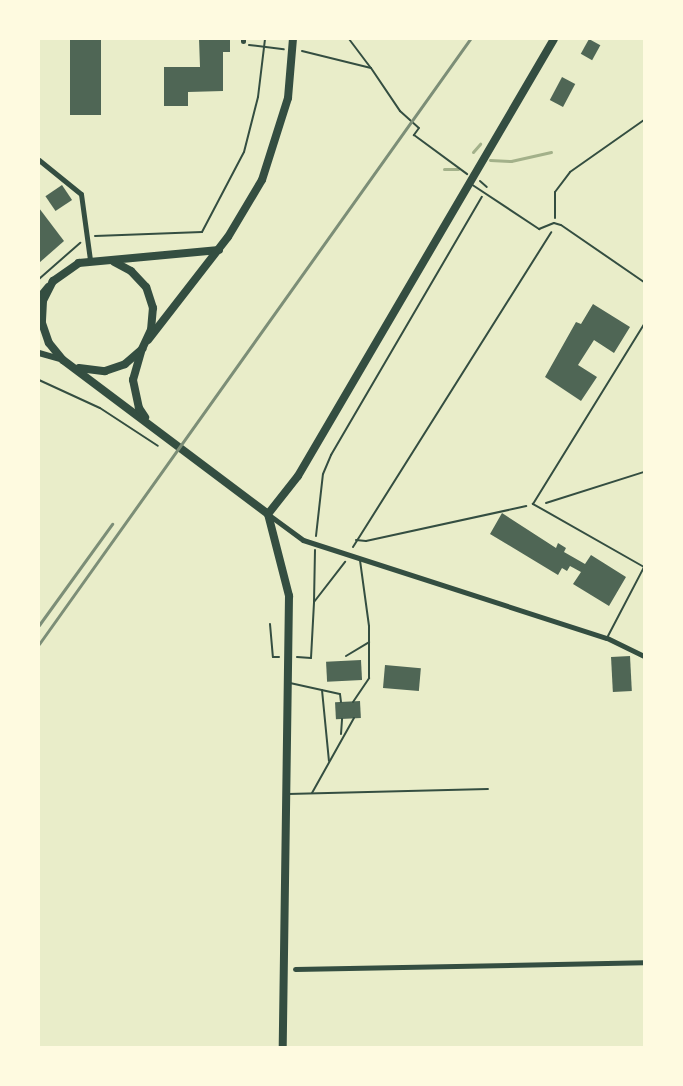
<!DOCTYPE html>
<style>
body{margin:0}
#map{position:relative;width:683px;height:1086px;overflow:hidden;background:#e9edc9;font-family:Bitter,serif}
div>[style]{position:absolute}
.stream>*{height:3px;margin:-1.5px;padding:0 1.5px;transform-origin:1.5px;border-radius:1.5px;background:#a3b18a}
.building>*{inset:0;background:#4f6655;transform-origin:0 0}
.path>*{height:2px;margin:-1px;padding:0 1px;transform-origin:1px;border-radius:1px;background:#344e41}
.service>*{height:2px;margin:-1px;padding:0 1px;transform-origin:1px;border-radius:1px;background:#344e41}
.minor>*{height:5px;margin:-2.5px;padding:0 2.5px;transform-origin:2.5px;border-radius:2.5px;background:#344e41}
.tertiary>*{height:6px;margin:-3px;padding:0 3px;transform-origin:3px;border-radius:3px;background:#344e41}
.primary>*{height:8px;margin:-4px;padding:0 4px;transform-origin:4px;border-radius:4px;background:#344e41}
.rail>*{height:3px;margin:-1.5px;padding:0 1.5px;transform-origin:1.5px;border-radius:1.5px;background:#7c8e77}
span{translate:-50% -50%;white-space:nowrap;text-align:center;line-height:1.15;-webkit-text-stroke:4.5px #fefae0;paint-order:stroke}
.frame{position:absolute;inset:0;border:40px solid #fefae0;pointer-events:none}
</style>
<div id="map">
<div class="stream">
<i style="left:473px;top:152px;width:11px;rotate:-49deg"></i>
<i style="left:490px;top:160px;width:21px;rotate:3deg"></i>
<i style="left:511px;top:161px;width:41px;rotate:-12.7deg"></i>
<i style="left:444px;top:169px;width:14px"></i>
</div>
<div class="building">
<i style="left:70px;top:39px;width:31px;height:76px"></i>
<i style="clip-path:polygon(199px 39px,230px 39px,230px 52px,223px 52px,223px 91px,188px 92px,188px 106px,164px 106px,164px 67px,200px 67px)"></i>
<i style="left:589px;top:39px;width:13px;height:17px;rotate:29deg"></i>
<i style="left:562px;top:77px;width:15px;height:26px;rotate:28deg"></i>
<i style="left:62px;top:185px;width:18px;height:20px;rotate:56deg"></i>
<i style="clip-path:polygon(39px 208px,64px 241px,39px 263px)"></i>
<i style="clip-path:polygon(593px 304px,630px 327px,614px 353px,594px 340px,578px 365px,597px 377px,581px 401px,545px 377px,576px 322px,581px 324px)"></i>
<i style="clip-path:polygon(502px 513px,556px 548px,558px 543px,566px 548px,564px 552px,585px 564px,591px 555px,626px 577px,609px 606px,573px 584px,581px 572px,570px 566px,567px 571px,562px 568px,558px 575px,490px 534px)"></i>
<i style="left:630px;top:656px;width:35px;height:19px;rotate:87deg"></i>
<i style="left:361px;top:660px;width:20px;height:35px;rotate:87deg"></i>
<i style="left:385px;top:665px;width:36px;height:23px;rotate:5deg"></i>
<i style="left:360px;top:701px;width:17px;height:25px;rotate:87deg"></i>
</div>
<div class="path">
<i style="left:349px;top:39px;width:36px;rotate:53deg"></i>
<i style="left:249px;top:45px;width:35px;rotate:7deg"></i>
<i style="left:302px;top:51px;width:71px;rotate:13.8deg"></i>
<i style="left:371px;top:68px;width:52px;rotate:56deg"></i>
<i style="left:400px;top:111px;width:25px;rotate:42deg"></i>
<i style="left:419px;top:128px;width:9px;rotate:126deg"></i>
<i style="left:414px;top:135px;width:66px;rotate:36.3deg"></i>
<i style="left:480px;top:181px;width:9px;rotate:41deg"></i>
<i style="left:555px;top:218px;width:26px;rotate:-90deg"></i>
<i style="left:555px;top:192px;width:25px;rotate:-53deg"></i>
<i style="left:570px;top:172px;width:90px;rotate:-35.1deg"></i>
<i style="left:95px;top:236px;width:107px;rotate:-2.1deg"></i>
<i style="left:202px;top:232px;width:90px;rotate:-62.3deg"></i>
<i style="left:244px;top:152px;width:57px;rotate:-75.7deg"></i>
<i style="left:258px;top:97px;width:58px;rotate:-83.1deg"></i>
<i style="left:39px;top:279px;width:55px;rotate:-41.3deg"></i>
<i style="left:39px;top:380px;width:67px;rotate:24.7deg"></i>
<i style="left:100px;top:408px;width:69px;rotate:33.2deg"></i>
<i style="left:546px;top:503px;width:103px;rotate:-17.6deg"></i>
<i style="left:316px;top:536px;width:62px;rotate:-83.6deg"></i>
<i style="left:323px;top:474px;width:21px;rotate:-67deg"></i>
<i style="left:331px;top:455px;width:299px;rotate:-59.7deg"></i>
<i style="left:356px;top:540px;width:10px;rotate:6deg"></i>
<i style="left:366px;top:541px;width:164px;rotate:-12.3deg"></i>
<i style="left:353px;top:547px;width:372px;rotate:-57.8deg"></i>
<i style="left:314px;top:602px;width:52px;rotate:-88.9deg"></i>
<i style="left:270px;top:624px;width:33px;rotate:85deg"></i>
<i style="left:273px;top:657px;width:6px"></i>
<i style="left:297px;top:657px;width:14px;rotate:4deg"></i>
<i style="left:311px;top:658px;width:56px;rotate:-86.9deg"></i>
<i style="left:314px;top:602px;width:51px;rotate:-52.2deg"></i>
</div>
<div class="service">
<i style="left:471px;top:184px;width:82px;rotate:33.5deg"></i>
<i style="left:539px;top:229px;width:16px;rotate:-22deg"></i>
<i style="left:554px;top:223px;width:7px;rotate:16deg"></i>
<i style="left:561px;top:225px;width:101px;rotate:34.5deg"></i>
<i style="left:608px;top:636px;width:78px;rotate:-62.4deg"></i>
<i style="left:644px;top:567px;width:128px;rotate:-150.4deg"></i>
<i style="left:533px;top:504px;width:211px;rotate:-58.3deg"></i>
<i style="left:346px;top:656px;width:27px;rotate:-31deg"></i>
<i style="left:290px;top:683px;width:51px;rotate:12.4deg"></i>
<i style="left:340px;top:694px;width:8px;rotate:83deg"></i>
<i style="left:322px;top:690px;width:71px;rotate:84.4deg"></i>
<i style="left:353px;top:702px;width:29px;rotate:-56deg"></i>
<i style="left:369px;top:678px;width:52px;rotate:-90deg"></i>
<i style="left:369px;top:626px;width:67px;rotate:-97.8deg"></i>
<i style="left:341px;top:734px;width:15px;rotate:-86deg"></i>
<i style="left:312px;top:793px;width:86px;rotate:-60.8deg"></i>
<i style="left:288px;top:794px;width:200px;rotate:-1.4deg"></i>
</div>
<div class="minor">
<i style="left:243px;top:39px;width:2px;rotate:90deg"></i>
<i style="left:39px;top:160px;width:54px;rotate:39deg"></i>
<i style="left:81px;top:194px;width:67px;rotate:82.2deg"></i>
<i style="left:269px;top:515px;width:42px;rotate:36.3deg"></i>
<i style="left:303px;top:540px;width:319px;rotate:17.9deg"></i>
<i style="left:607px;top:638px;width:41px;rotate:25.9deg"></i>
<i style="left:295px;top:969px;width:349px;rotate:-1.1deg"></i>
</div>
<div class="tertiary">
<i style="left:39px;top:297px;width:14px;rotate:-51deg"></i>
<i style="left:39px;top:353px;width:25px;rotate:16deg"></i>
</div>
<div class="primary">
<i style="left:219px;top:250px;width:141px;rotate:174.7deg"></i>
<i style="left:79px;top:263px;width:32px;rotate:145deg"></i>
<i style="left:53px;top:281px;width:22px;rotate:117deg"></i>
<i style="left:43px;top:301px;width:22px;rotate:93deg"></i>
<i style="left:42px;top:323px;width:21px;rotate:71deg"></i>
<i style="left:49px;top:343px;width:22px;rotate:51deg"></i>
<i style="left:63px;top:360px;width:256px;rotate:36.9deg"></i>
<i style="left:268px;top:514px;width:85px;rotate:75.6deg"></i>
<i style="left:289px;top:596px;width:451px;rotate:90.8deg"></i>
<i style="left:148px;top:340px;width:130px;rotate:-52.2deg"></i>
<i style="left:228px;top:237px;width:66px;rotate:-59.2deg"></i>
<i style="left:262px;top:180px;width:86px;rotate:-72.4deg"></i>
<i style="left:288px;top:98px;width:59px;rotate:-85.2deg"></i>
<i style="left:141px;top:352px;width:29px;rotate:106deg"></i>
<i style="left:133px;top:380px;width:29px;rotate:78deg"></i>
<i style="left:139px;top:408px;width:11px;rotate:56deg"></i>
<i style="left:79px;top:368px;width:26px;rotate:7deg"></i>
<i style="left:105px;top:371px;width:21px;rotate:-19deg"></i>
<i style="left:125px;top:364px;width:23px;rotate:-41deg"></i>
<i style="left:142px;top:349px;width:21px;rotate:-65deg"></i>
<i style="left:151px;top:330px;width:22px;rotate:-85deg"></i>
<i style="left:153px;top:308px;width:22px;rotate:-108deg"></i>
<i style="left:146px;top:287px;width:22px;rotate:-133deg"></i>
<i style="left:131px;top:271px;width:19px;rotate:-152deg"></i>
<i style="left:268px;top:514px;width:48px;rotate:-51.7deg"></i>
<i style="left:298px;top:476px;width:506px;rotate:-59.64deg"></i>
</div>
<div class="rail">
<i style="left:39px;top:625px;width:125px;rotate:-54.1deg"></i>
<i style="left:39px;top:644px;width:743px;rotate:-54.53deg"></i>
</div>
<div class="frame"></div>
</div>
